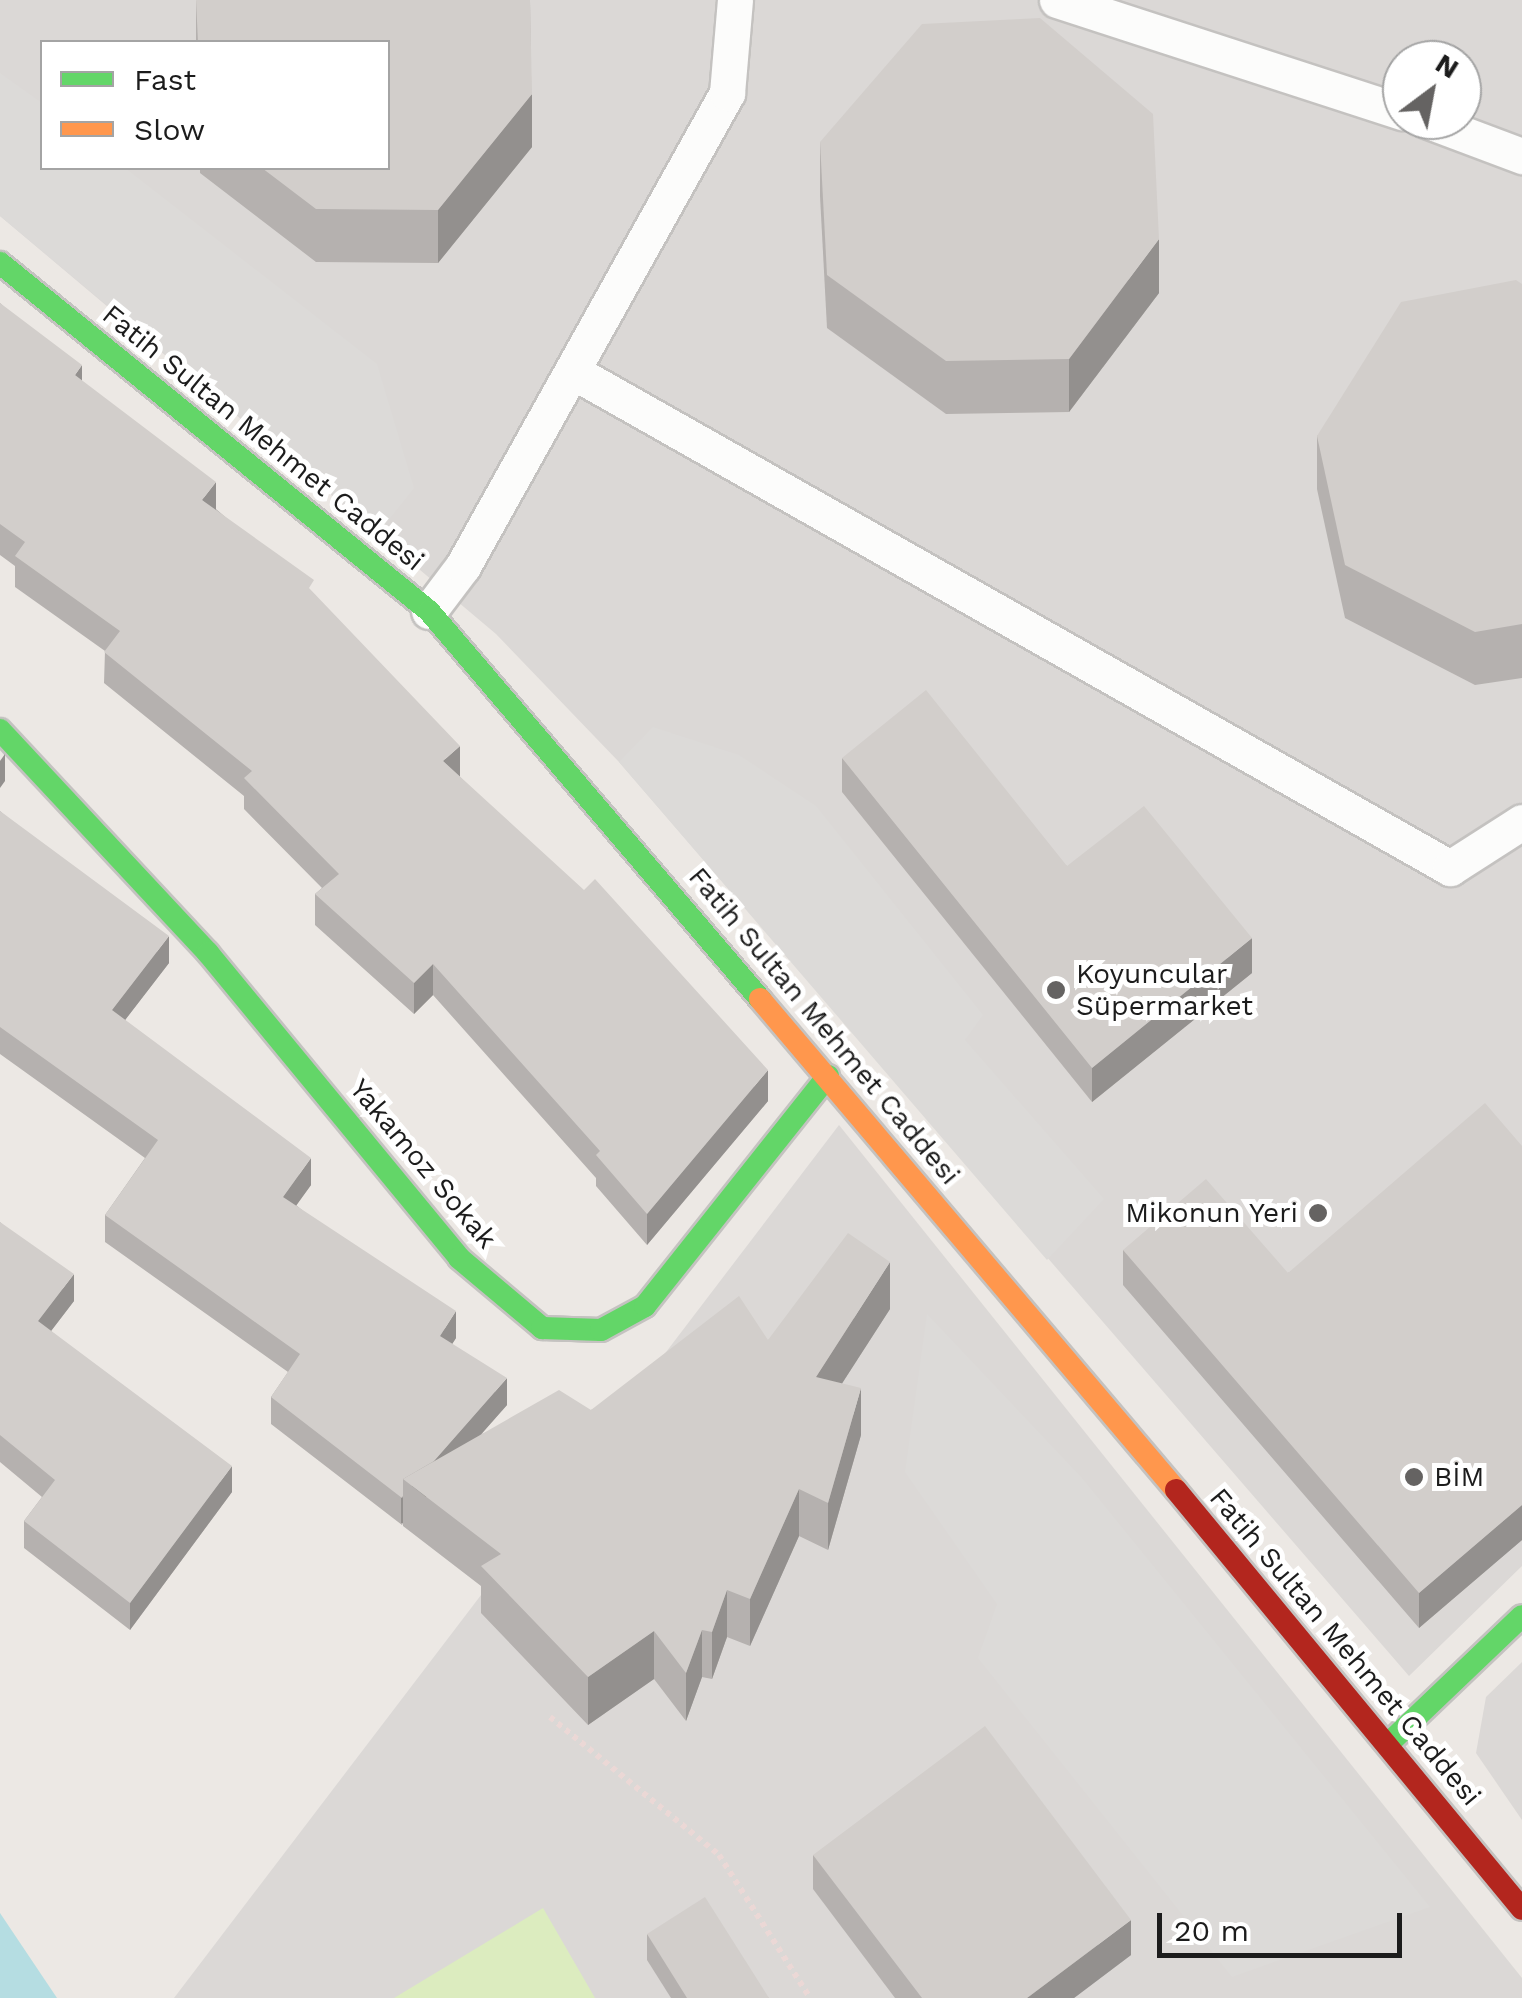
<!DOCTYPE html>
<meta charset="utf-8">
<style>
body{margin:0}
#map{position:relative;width:1522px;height:1998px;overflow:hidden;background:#ece8e4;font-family:"Work Sans",sans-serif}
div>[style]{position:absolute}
.residential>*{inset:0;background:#dbd8d6}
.grass>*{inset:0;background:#dcecbf}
.parking>*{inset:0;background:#dcdad8}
.water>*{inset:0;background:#b5dde2}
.path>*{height:6px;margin-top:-3px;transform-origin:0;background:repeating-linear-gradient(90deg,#ebd8d6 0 5px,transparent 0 10px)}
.roads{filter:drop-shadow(2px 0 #c4c2c0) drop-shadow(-2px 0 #c4c2c0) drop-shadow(0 2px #c4c2c0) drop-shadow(0 -2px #c4c2c0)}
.lane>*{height:35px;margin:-17.5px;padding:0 17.5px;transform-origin:17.5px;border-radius:17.5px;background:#fcfcfb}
.fast>*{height:22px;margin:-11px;padding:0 11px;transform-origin:11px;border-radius:11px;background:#63d668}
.slow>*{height:22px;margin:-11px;padding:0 11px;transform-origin:11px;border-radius:11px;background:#ff974d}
.jam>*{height:22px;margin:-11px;padding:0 11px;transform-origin:11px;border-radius:11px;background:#b3261e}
.wall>*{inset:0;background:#b5b1af}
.shaded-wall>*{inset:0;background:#93908e;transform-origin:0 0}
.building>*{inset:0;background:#d2cecb}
.dots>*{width:28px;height:28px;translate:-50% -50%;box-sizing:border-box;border:5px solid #fff;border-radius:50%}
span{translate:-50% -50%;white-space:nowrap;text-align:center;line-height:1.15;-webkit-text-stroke:10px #fff;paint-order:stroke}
.street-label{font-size:28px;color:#1c1c1c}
.poi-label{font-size:28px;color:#1c1c1c}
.left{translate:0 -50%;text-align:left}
.right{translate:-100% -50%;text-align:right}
.legend{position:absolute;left:40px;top:40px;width:350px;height:130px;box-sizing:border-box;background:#fff;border:2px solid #a4a4a4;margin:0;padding:12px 18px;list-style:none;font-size:30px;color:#1c1c1c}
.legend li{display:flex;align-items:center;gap:20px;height:50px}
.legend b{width:50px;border:2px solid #a4a4a4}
.north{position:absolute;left:1382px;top:40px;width:100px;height:100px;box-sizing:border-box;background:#fff;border:2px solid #a4a4a4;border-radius:50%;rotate:32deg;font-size:28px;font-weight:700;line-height:40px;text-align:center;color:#1c1c1c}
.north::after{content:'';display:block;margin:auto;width:35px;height:45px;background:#656362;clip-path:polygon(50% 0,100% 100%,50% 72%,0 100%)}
.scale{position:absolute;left:1157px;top:1913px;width:245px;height:45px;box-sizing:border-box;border:5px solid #1c1c1c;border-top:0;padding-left:12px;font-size:30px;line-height:35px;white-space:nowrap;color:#1c1c1c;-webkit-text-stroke:8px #fff;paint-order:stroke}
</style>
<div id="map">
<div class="residential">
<i style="clip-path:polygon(evenodd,0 0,1522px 0,1522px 1566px,1409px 1676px,619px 762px,496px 634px,0 216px,0 0,42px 42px,388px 42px,388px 168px,42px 168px,42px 42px,0 0,1402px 60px,1462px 60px,1462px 120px,1402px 120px,1402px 60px)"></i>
<i style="clip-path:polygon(839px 1125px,1522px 1978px,1522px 1998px,174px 1998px)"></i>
<i style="clip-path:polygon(1522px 1662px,1522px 1820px,1476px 1753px,1486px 1697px)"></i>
</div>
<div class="grass">
<i style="clip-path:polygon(543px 1908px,595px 1998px,394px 1998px)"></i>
</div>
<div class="parking">
<i style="clip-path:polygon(0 73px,42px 103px,42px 168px,125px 168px,377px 364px,414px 488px,379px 532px,0 216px)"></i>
<i style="clip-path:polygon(653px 727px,739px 755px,816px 806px,983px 1015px,965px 1040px,1104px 1199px,1047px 1260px,619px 762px)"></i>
<i style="clip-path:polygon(927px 1314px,1082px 1478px,1430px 1907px,1232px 1977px,978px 1658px,997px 1604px,905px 1472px)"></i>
</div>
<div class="water">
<i style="clip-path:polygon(0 1913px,57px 1998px,0 1998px)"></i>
</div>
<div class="path">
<i style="left:550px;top:1717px;width:218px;rotate:39.2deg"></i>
<i style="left:719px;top:1855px;width:169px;rotate:57.5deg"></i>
</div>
<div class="roads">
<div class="lane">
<i style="left:1057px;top:0;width:363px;rotate:18deg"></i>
<i style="left:1426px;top:120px;width:103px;rotate:20.6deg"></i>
<i style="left:572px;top:371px;width:1009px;rotate:29.51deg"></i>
<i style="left:1450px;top:868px;width:85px;rotate:-32.6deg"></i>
<i style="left:429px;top:611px;width:56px;rotate:-52.9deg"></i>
<i style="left:463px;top:566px;width:542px;rotate:-60.83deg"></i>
<i style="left:727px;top:93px;width:93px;rotate:-85.1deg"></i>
</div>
<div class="fast">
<i style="left:0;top:263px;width:552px;rotate:39.05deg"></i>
<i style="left:429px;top:611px;width:510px;rotate:49.53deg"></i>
<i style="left:0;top:730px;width:305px;rotate:47deg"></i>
<i style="left:208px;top:953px;width:395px;rotate:50.5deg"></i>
<i style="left:459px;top:1258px;width:109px;rotate:40.1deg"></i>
<i style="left:542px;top:1328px;width:59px;rotate:1.9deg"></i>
<i style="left:601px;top:1330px;width:50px;rotate:-28.6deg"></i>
<i style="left:645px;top:1306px;width:294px;rotate:-51.5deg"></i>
<i style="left:1388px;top:1744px;width:185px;rotate:-43.7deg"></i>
</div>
<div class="slow">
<i style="left:760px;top:999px;width:644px;rotate:49.73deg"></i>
</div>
<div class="jam">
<i style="left:1176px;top:1490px;width:543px;rotate:50.45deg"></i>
</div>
</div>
<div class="wall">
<i style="clip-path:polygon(196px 0,530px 0,532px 147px,438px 263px,316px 262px,200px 173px,200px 168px,388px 168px,388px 42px,196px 42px)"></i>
<i style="clip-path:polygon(820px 142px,1159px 293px,1069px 412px,946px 414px,827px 328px,820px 196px)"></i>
<i style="clip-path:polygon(1522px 284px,1522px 678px,1475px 685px,1345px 618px,1317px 489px,1317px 436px)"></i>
<i style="clip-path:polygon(0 303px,216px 509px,314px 594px,460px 777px,768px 1101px,647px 1245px,596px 1186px,596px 1178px,433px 995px,414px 1014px,315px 925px,315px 894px,322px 888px,244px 809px,244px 796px,104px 683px,105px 651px,15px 587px,15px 566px,0 555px)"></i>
<i style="clip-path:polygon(842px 758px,1067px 866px,1252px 973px,1092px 1102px,842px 792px)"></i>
<i style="clip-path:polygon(0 811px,169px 963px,125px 1020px,311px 1185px,296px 1205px,456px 1338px,452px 1344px,507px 1405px,481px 1434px,591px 1410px,768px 1340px,890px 1309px,842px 1383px,861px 1435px,828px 1550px,799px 1536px,750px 1646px,727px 1637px,712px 1679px,702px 1677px,686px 1721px,654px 1679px,588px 1725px,481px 1613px,481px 1586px,403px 1526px,403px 1523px,402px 1525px,271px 1424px,271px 1397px,288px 1372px,105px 1242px,105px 1215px,145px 1158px,0 1054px)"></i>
<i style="clip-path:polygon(1522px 1146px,1522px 1540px,1419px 1628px,1123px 1285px,1123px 1250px,1288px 1273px)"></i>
<i style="clip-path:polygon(0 1222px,74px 1301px,51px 1331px,232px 1492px,130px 1630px,24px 1548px,24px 1521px,42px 1497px,0 1462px)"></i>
<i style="clip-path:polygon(813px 1855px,1131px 1955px,1074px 1998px,895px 1998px,813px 1889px)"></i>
<i style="clip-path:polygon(647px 1934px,769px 1998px,671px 1998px,647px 1960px)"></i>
</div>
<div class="shaded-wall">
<i style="clip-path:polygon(532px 94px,532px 147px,438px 263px,438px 210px)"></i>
<i style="clip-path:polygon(1159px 239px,1159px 293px,1069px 412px,1069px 359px)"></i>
<i style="clip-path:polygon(82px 365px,82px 396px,75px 375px)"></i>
<i style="clip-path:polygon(216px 482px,216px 513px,202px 500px)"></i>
<i style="clip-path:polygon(460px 746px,460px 777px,443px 761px)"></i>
<i style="clip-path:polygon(5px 754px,5px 781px,0 788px,0 761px)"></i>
<i style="clip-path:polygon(169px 936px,169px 963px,112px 1037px,112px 1010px)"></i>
<i style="clip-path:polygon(1252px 938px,1252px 973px,1092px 1102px,1092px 1068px)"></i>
<i style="clip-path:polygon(433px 964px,433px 995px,414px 1014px,414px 983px)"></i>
<i style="clip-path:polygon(768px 1070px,768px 1101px,647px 1245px,647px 1214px)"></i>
<i style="clip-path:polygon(311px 1158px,311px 1185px,283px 1224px,283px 1197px)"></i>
<i style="clip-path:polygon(890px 1262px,890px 1309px,816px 1424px,816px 1377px)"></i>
<i style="clip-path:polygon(74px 1274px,74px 1301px,38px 1348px,38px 1321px)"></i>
<i style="clip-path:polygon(456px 1311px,456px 1338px,440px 1363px,440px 1336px)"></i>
<i style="clip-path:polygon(507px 1378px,507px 1405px,426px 1497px,412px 1486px)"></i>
<i style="clip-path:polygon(861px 1388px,861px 1435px,828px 1550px,828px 1503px)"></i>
<i style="clip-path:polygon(232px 1466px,232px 1492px,130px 1630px,130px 1603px)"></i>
<i style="clip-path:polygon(799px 1489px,799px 1536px,750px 1646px,750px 1599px)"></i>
<i style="left:403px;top:1496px;width:27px;height:2px;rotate:90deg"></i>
<i style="clip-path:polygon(1522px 1505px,1522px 1540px,1419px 1628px,1419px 1593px)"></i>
<i style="clip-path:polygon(727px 1590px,727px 1637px,712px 1679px,712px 1632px)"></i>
<i style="clip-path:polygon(702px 1630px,702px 1677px,686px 1721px,686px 1673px)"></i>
<i style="clip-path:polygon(654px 1631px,654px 1679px,588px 1725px,588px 1677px)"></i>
<i style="clip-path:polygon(1131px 1920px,1131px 1955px,1074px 1998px,1027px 1998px)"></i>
</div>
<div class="building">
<i style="clip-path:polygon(196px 0,530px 0,532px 94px,438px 210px,316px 209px,262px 168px,388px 168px,388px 42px,198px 42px)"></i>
<i style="clip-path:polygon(1040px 18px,1153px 114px,1159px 239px,1069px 359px,946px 361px,827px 275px,820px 142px,922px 24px)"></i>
<i style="clip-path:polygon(1516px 280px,1522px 284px,1522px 624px,1475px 632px,1345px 565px,1317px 436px,1401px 302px)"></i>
<i style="clip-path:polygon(0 303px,82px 365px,75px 375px,216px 482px,202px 500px,314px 580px,309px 588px,460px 746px,443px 761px,584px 890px,595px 879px,768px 1070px,647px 1214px,596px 1155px,600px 1151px,433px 964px,414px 983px,315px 894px,339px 874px,244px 778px,252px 771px,104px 652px,120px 631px,15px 556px,25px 542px,0 524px)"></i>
<i style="clip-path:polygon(926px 690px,1067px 866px,1144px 806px,1252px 938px,1092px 1068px,842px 758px)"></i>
<i style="clip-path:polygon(0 811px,169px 936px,112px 1010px,311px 1158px,283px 1197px,456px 1311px,440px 1336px,507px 1378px,434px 1461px,403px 1479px,403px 1496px,402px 1498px,271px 1397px,300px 1354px,105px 1215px,158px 1140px,0 1027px)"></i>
<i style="clip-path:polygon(1485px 1103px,1522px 1146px,1522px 1505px,1419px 1593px,1123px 1250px,1206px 1179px,1288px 1273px)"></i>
<i style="clip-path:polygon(0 1222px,74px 1274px,38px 1321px,232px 1466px,130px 1603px,24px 1521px,55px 1480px,0 1435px)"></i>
<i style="clip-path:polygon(848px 1233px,890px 1262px,816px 1377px,861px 1388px,828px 1503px,799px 1489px,750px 1599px,727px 1590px,712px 1632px,702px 1630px,686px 1673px,654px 1631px,588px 1677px,481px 1566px,501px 1554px,403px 1479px,559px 1390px,591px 1410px,739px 1296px,768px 1340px)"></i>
<i style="clip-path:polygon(985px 1726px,1131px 1920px,1027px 1998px,922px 1998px,813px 1855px)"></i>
<i style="clip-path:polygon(705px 1897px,769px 1998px,687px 1998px,647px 1934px)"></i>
</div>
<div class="dots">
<i style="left:1056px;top:990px;background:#656362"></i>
<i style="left:1318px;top:1213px;background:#656362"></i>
<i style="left:1414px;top:1477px;background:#656362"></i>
</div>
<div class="street-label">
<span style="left:263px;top:438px;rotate:39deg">Fatih Sultan Mehmet Caddesi</span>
<span style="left:824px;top:1026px;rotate:50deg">Fatih Sultan Mehmet Caddesi</span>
<span style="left:423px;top:1164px;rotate:50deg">Yakamoz Sokak</span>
<span style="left:1345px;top:1647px;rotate:50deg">Fatih Sultan Mehmet Caddesi</span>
</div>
<div class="poi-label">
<span class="left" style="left:1076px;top:990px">Koyuncular<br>Süpermarket</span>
<span class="right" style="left:1298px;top:1213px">Mikonun Yeri</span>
<span class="left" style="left:1434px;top:1477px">BİM</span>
</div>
<ul class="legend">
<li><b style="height:12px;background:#63d668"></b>Fast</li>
<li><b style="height:12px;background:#ff974d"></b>Slow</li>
</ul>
<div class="north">N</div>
<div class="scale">20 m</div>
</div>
